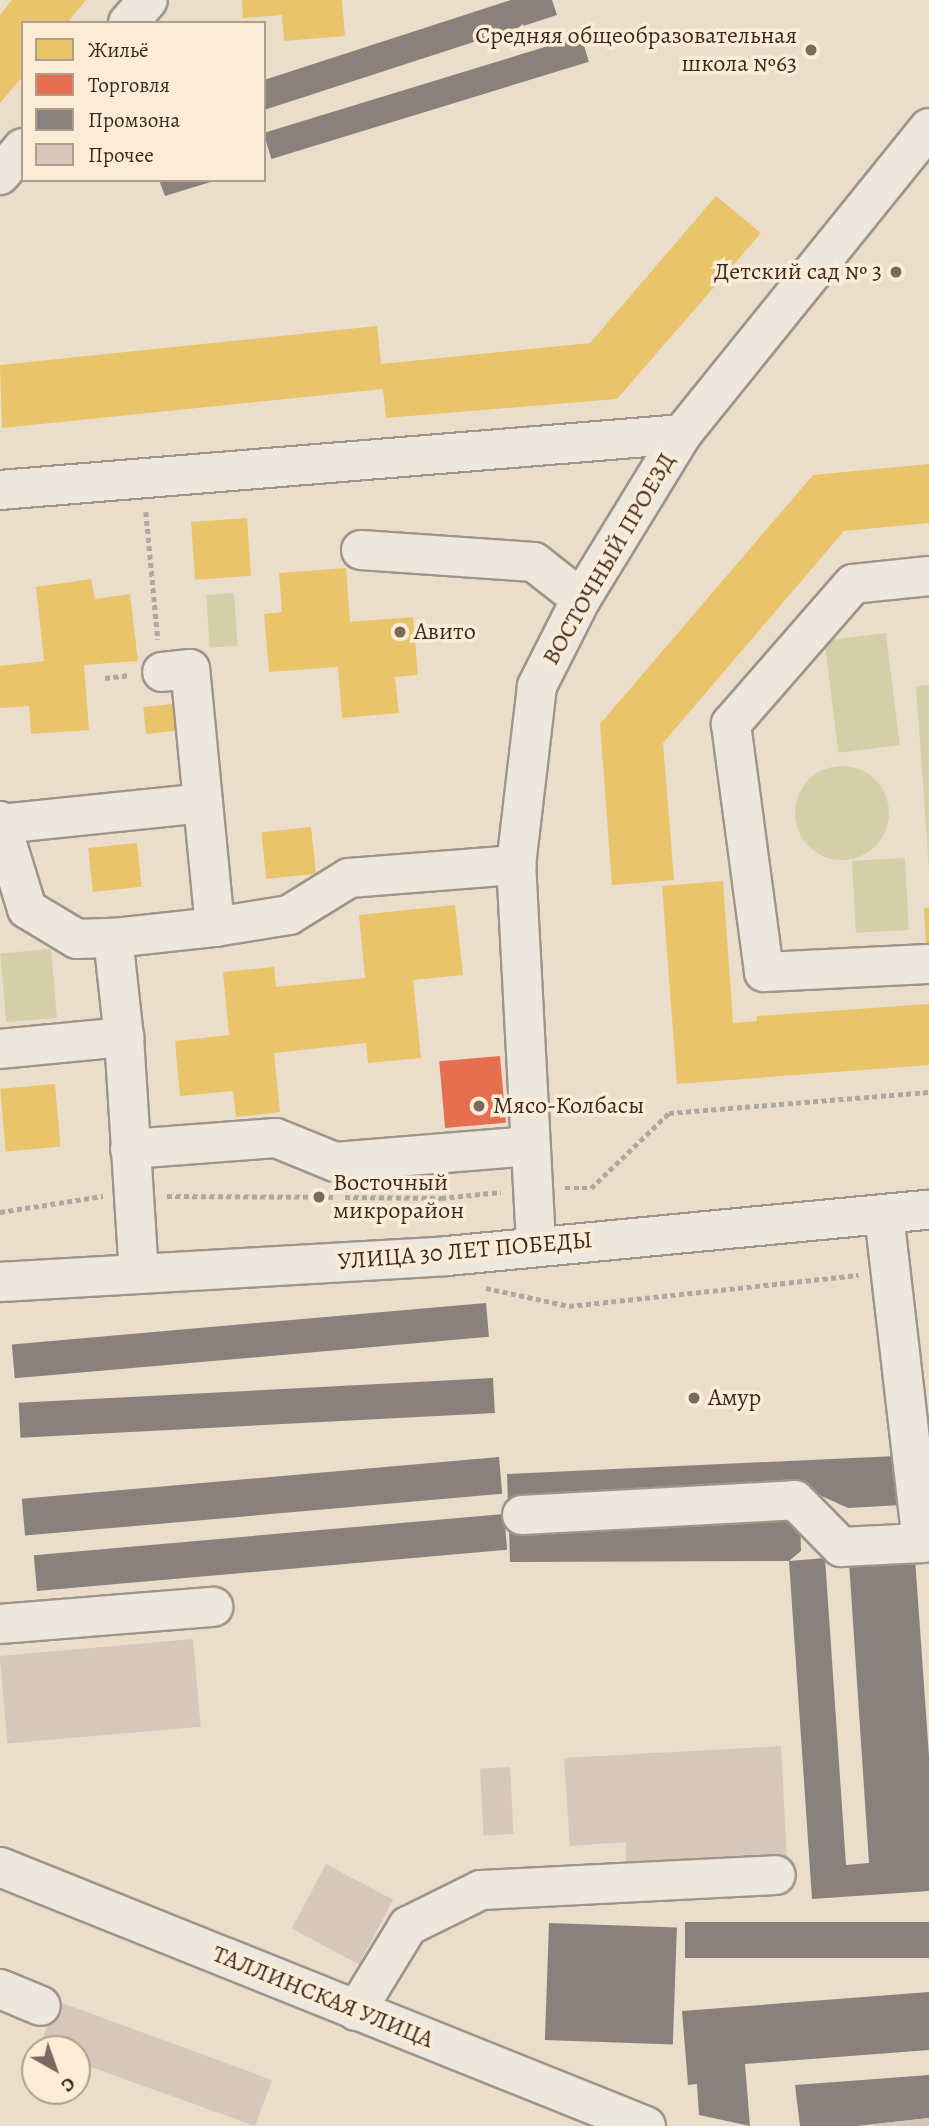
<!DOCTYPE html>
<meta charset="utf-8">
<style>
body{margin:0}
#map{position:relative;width:929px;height:2126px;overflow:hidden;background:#eadecb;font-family:Alegreya,serif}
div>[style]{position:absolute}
.green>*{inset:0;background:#d5cfa9;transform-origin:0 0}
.round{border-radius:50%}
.homes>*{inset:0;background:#e9c46a;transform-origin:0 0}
.shops>*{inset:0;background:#e76f51;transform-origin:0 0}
.industry>*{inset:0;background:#8a817c;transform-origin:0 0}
.building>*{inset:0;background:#d7c6ba;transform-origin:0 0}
.path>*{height:4.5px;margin-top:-2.25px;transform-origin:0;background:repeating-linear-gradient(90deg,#aea8a0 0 5px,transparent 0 8.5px)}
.roads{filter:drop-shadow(2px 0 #9f958a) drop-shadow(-2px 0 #9f958a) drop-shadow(0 2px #9f958a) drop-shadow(0 -2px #9f958a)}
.minor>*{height:38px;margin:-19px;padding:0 19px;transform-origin:19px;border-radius:19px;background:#ede7de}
.dots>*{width:19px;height:19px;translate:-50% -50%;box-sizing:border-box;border:4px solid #faecd5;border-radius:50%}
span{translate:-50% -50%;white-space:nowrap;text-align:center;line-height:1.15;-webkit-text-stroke:7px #faecd5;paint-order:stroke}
.poi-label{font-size:24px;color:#3f2a23}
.right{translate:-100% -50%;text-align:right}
.left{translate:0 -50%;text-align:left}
.street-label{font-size:24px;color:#3f2a23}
.legend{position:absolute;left:21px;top:21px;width:245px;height:161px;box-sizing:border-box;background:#faecd5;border:2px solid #af9e8e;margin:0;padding:9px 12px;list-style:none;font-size:21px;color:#3f2a23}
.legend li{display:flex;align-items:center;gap:14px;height:35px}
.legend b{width:35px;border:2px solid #af9e8e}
.north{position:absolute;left:21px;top:2035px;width:70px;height:70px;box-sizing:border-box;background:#faecd5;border:2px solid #af9e8e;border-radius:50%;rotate:140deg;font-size:19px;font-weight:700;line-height:28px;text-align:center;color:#3f2a23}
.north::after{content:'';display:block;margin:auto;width:24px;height:32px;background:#7b695e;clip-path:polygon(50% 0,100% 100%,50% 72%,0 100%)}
</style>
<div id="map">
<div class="green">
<i style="left:234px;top:593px;width:53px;height:28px;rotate:86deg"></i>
<i style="left:886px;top:633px;width:113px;height:62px;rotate:83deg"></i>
<i style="clip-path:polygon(929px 685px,929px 869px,916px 686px)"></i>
<i class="round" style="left:795px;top:766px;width:94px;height:94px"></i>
<i style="left:905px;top:858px;width:72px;height:53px;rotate:87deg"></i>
<i style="left:51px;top:949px;width:69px;height:51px;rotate:85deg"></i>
</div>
<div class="homes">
<i style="clip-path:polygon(12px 0,86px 0,67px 23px,23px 23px,23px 76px,0 103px,0 15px)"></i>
<i style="clip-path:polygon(242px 0,342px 0,345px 36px,284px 41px,282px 15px,243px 18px)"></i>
<i style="clip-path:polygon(716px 196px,761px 233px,617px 399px,386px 418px,383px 389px,2px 428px,0 365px,377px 326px,381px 364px,590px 343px)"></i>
<i style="clip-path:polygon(929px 464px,929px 523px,844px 531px,663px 743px,674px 880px,612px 885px,600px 724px,813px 475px)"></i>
<i style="left:247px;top:518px;width:58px;height:56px;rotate:86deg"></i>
<i style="clip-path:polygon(346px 568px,350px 622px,413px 617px,418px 675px,395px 677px,399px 713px,342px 718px,338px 667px,269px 672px,264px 614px,282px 612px,279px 573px)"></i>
<i style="clip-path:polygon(91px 579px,95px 599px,130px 594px,138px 661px,84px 665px,89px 730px,31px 734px,29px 706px,0 708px,0 666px,44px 661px,36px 587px)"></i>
<i style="left:182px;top:703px;width:27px;height:39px;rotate:84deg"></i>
<i style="left:311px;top:827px;width:47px;height:50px;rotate:84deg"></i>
<i style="left:137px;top:843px;width:44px;height:49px;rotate:84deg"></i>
<i style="clip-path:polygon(723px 881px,733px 1023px,757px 1021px,757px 1016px,929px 1004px,929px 1065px,677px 1084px,662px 886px)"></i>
<i style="clip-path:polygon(455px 905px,463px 975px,413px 980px,421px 1058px,368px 1063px,366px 1043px,274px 1053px,280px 1112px,236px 1117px,233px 1091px,180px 1096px,175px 1041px,229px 1035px,223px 972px,274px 967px,276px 987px,365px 978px,359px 915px)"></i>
<i style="clip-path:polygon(924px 908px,929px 908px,929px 948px,926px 948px)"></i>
<i style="left:55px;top:1084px;width:63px;height:55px;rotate:85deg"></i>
</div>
<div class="shops">
<i style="left:500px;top:1056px;width:67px;height:61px;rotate:85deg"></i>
</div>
<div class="industry">
<i style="clip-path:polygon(511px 0,552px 0,557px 15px,264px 110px,264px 80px)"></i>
<i style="left:581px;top:36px;width:27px;height:332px;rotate:73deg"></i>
<i style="clip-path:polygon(159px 180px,214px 180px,214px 181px,165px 196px)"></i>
<i style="left:486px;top:1303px;width:34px;height:476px;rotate:85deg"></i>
<i style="left:493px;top:1378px;width:35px;height:475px;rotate:87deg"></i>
<i style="clip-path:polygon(896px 1456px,901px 1505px,848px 1508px,808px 1490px,508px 1504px,507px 1474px)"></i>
<i style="left:499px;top:1457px;width:37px;height:479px;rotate:85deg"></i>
<i style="left:504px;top:1514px;width:36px;height:472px;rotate:85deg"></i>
<i style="clip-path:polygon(800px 1517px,801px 1551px,789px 1561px,825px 1558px,846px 1865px,869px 1863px,849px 1562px,915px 1558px,929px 1756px,929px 1891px,812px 1899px,789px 1561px,510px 1562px,509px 1528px)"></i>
<i style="left:929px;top:1922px;width:36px;height:244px;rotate:90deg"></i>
<i style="left:549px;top:1923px;width:128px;height:117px;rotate:2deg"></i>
<i style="clip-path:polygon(929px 1992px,929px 2050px,745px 2064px,750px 2126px,699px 2115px,697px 2084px,688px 2085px,682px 2011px)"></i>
<i style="clip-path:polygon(929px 2075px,929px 2118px,857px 2126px,800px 2126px,795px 2085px)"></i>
</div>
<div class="building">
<i style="left:193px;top:1639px;width:88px;height:194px;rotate:85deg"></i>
<i style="clip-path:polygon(781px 1746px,787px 1859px,626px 1867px,626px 1842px,570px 1846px,564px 1758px)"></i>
<i style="left:510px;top:1767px;width:67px;height:30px;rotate:87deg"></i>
<i style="left:326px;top:1864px;width:76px;height:73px;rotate:28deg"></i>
<i style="clip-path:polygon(57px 2001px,272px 2080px,255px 2126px,77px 2062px,77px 2049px,39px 2048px)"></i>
<i style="clip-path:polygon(929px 2118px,929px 2126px,874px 2126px,874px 2124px)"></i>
</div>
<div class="path">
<i style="left:146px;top:512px;width:128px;rotate:84.6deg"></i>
<i style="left:105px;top:678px;width:25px;rotate:-7deg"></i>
<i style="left:565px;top:1188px;width:26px"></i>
<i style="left:591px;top:1188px;width:108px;rotate:-43.9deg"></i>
<i style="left:669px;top:1113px;width:261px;rotate:-4.6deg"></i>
<i style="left:167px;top:1196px;width:166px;rotate:0.3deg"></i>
<i style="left:345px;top:1197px;width:96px;rotate:0.6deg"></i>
<i style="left:441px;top:1198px;width:60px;rotate:-5.7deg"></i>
<i style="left:0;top:1212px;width:104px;rotate:-8.8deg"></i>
<i style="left:486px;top:1288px;width:85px;rotate:12.2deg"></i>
<i style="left:569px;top:1306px;width:291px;rotate:-6.1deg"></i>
</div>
<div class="roads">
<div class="minor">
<i style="left:128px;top:23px;width:30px;rotate:-49deg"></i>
<i style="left:0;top:175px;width:35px;rotate:-50deg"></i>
<i style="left:0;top:490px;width:684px;rotate:-4.69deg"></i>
<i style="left:361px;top:550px;width:173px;rotate:4deg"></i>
<i style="left:534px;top:562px;width:60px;rotate:38.2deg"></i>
<i style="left:929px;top:576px;width:76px;rotate:174deg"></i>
<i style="left:853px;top:584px;width:186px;rotate:131.1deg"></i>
<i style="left:731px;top:724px;width:250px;rotate:82.4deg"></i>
<i style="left:764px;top:972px;width:165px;rotate:-2.8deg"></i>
<i style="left:0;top:821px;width:92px;rotate:72.9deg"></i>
<i style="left:27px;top:909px;width:58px;rotate:31deg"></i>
<i style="left:77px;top:939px;width:36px;rotate:-2deg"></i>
<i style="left:113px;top:938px;width:100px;rotate:83.7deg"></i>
<i style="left:124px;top:1037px;width:237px;rotate:86.4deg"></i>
<i style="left:1px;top:824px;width:203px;rotate:-5.9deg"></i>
<i style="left:215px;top:927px;width:75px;rotate:-9.2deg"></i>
<i style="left:289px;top:915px;width:70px;rotate:-31.7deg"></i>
<i style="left:349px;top:878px;width:168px;rotate:-4.5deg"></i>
<i style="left:113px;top:938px;width:103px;rotate:-6.2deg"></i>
<i style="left:215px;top:927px;width:259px;rotate:-95.5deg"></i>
<i style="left:190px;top:669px;width:28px;rotate:174deg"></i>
<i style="left:0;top:1049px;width:125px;rotate:-5.5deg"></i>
<i style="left:130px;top:1149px;width:146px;rotate:-4.3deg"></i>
<i style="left:276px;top:1138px;width:64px;rotate:22.1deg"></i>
<i style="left:335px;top:1162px;width:196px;rotate:-4.7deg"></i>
<i style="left:536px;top:1244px;width:380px;rotate:-93deg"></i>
<i style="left:516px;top:865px;width:180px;rotate:-83.3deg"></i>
<i style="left:537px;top:686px;width:97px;rotate:-63.2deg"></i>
<i style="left:581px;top:599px;width:193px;rotate:-58.5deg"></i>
<i style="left:682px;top:434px;width:393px;rotate:-51.1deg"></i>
<i style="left:0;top:1282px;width:448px;rotate:-3.3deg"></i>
<i style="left:447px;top:1256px;width:484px;rotate:-5.5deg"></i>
<i style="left:522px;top:1515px;width:273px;rotate:-3.1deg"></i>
<i style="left:795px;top:1500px;width:66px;rotate:45.6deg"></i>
<i style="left:841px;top:1547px;width:81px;rotate:-2.8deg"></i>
<i style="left:922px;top:1543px;width:330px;rotate:-96.6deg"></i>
<i style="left:0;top:1624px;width:214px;rotate:-4.6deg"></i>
<i style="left:0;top:1867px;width:696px;rotate:21.85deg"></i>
<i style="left:0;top:1989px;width:44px;rotate:22.5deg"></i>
<i style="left:356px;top:2011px;width:100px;rotate:-58.5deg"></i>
<i style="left:408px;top:1926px;width:81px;rotate:-26.3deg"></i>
<i style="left:481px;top:1890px;width:295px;rotate:-2.9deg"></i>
</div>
</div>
<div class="dots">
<i style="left:811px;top:50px;background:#7b695e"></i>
<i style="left:896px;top:272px;background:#7b695e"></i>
<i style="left:400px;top:632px;background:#7b695e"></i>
<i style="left:479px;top:1106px;background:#7b695e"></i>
<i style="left:319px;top:1197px;background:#7b695e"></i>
<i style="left:694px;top:1398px;background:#7b695e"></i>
</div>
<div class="poi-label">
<span class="right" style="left:797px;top:50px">Средняя общеобразовательная<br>школа №63</span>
<span class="right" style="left:882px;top:272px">Детский сад № 3</span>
<span class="left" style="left:414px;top:632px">Авито</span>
<span class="left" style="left:493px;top:1106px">Мясо-Колбасы</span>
<span class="left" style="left:333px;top:1197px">Восточный<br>микрорайон</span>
<span class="left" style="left:708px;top:1398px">Амур</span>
</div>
<div class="street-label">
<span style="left:609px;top:559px;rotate:-60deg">ВОСТОЧНЫЙ ПРОЕЗД</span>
<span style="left:465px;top:1251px;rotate:-5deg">УЛИЦА 30 ЛЕТ ПОБЕДЫ</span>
<span style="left:323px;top:1997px;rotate:22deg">ТАЛЛИНСКАЯ УЛИЦА</span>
</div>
<ul class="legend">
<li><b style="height:19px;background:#e9c46a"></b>Жильё</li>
<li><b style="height:19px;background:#e76f51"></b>Торговля</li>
<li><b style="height:19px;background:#8a817c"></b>Промзона</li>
<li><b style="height:19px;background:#d7c6ba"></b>Прочее</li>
</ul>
<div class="north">С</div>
</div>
